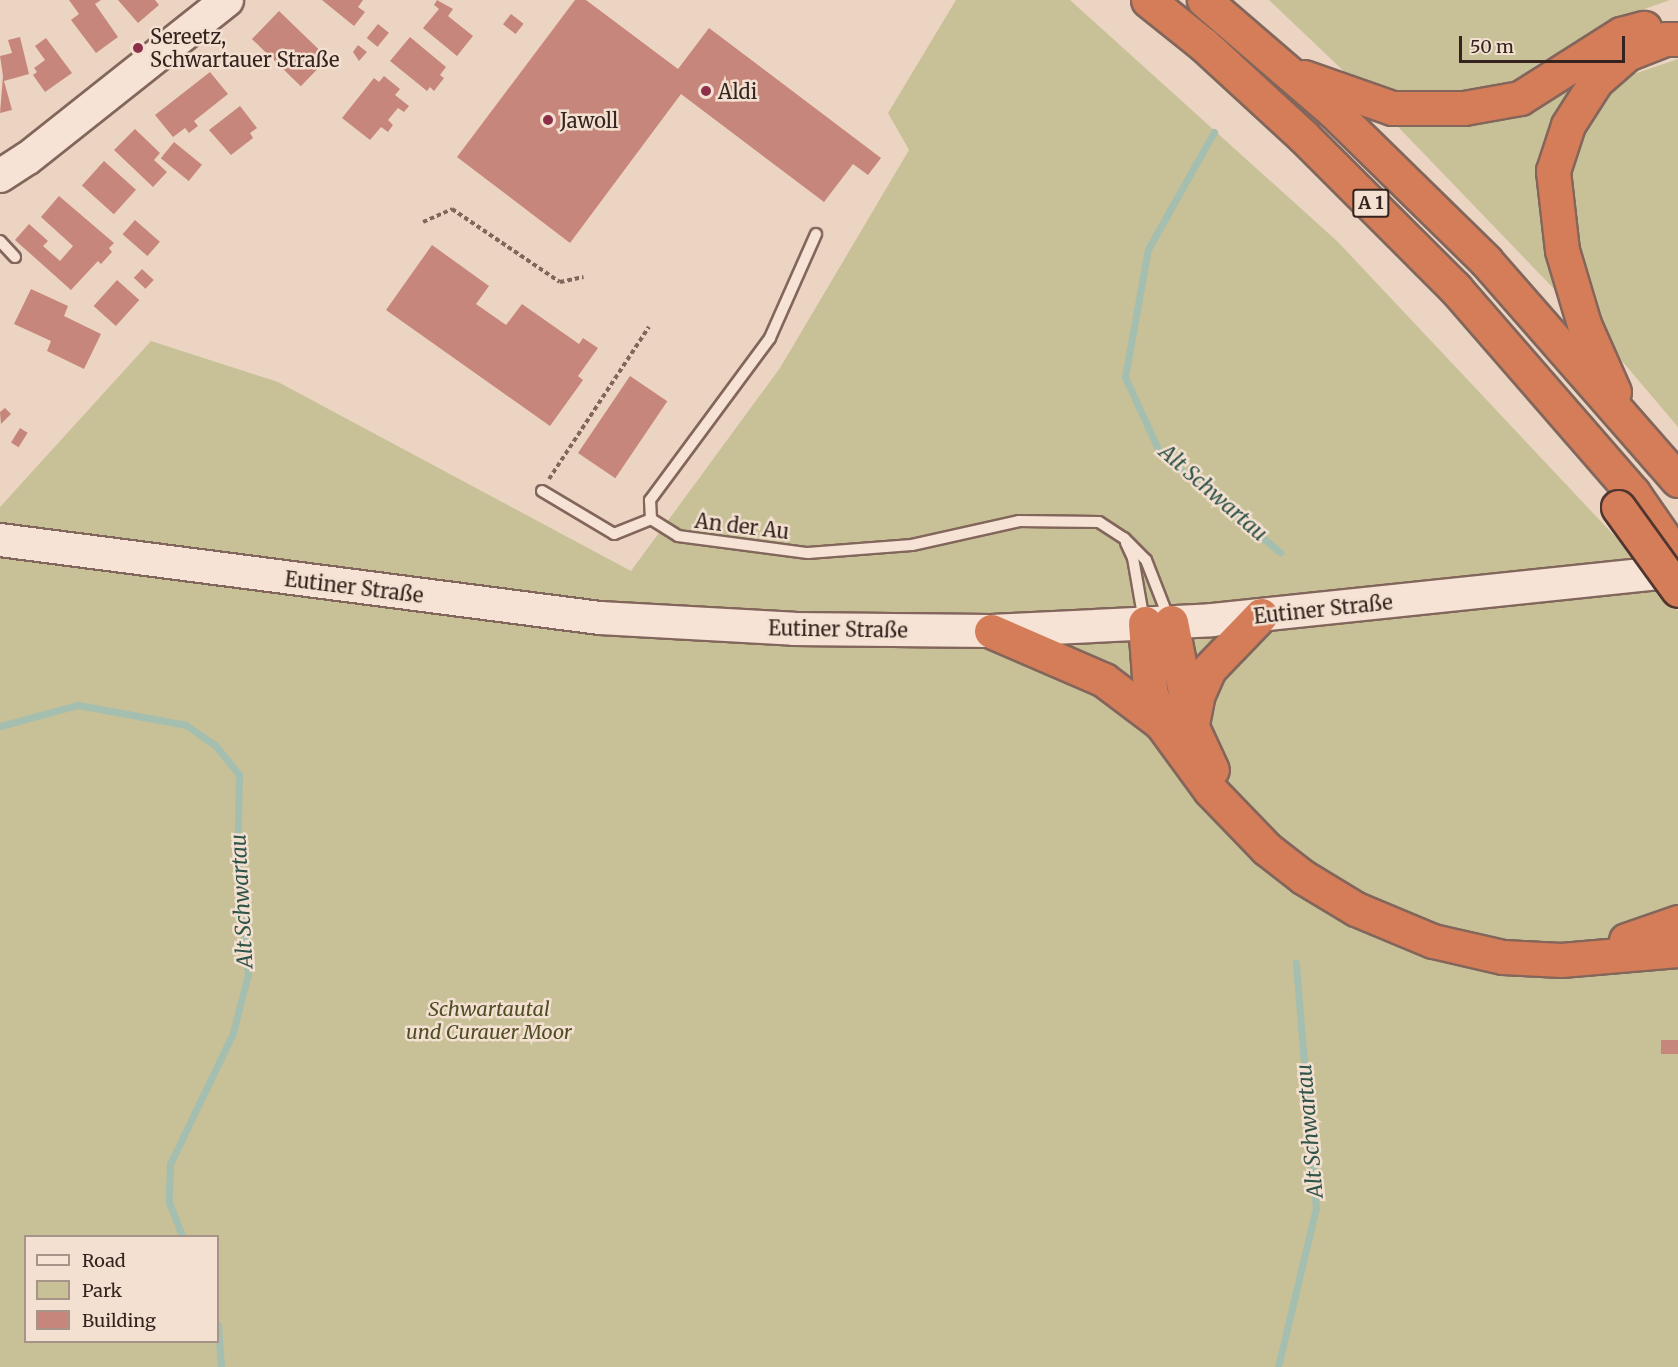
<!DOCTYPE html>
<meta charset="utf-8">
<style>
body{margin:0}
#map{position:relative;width:1678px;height:1367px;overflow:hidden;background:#ebd4c2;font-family:Merriweather,serif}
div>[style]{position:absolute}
.green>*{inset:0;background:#c8c197}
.stream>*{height:7px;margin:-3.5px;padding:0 3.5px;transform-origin:3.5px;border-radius:3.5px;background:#a4beb0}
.building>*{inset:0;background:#c7867b;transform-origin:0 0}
.path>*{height:4px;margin-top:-2px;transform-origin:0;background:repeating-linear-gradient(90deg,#83665b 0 4.5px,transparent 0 7.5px)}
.roads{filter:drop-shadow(2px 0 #83665b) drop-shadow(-2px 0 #83665b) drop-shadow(0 2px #83665b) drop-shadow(0 -2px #83665b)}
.lane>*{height:10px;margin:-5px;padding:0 5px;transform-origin:5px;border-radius:5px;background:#f6e3d5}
.secondary>*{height:32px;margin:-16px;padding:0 16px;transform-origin:16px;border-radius:16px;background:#f6e3d5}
.highway>*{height:33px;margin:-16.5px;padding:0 16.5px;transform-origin:16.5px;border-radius:16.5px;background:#d57d58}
.bridges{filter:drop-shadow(2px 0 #51362f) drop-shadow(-2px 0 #51362f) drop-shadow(0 2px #51362f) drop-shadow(0 -2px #51362f)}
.highway-bridge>*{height:33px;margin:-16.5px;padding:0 16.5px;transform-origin:16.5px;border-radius:16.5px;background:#d57d58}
.dots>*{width:16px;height:16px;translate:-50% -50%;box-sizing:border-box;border:3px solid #f3e0d1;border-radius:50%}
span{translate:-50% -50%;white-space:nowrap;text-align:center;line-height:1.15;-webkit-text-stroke:5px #f3e0d1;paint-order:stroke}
.shield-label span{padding:2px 4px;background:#f3e0d1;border:2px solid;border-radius:4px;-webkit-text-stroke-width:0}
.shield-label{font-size:18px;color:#34231e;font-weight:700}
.poi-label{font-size:20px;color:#34231e}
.left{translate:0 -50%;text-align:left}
.street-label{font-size:20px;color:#34231e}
.park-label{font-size:20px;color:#4f4f26;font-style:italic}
.water-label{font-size:21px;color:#2e5347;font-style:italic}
.legend{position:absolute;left:24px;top:1235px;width:195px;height:108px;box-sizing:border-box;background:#f3e0d1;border:2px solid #a79489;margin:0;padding:8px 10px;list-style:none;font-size:18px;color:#34231e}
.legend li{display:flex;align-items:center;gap:12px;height:30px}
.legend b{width:30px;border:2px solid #a79489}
.scale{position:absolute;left:1459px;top:36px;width:166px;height:27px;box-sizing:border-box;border:3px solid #34231e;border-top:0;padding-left:8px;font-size:18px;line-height:21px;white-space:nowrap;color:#34231e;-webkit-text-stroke:4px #f3e0d1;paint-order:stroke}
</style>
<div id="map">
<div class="green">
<i style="clip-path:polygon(evenodd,956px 0,1070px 0,1338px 242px,1656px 580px,1678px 611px,1678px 1367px,0 1367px,0 507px,151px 341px,278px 382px,631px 571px,780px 368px,909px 150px,888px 113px,956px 0,26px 1236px,218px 1236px,218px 1342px,26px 1342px,26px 1236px)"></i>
<i style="clip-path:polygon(1269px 0,1670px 0,1613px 20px,1533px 67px,1600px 101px,1631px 75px,1678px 59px,1678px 427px,1611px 348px,1351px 78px)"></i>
</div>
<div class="stream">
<i style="left:1214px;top:132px;width:134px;rotate:119.4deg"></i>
<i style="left:1148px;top:249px;width:130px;rotate:100.2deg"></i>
<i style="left:1125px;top:377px;width:81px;rotate:65.3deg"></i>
<i style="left:1159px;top:451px;width:158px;rotate:39.9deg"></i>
<i style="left:0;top:726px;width:81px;rotate:-15.1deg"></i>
<i style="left:78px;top:705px;width:110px;rotate:10.5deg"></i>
<i style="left:186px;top:725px;width:35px;rotate:35deg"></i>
<i style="left:215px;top:745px;width:38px;rotate:51deg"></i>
<i style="left:239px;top:775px;width:93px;rotate:91.2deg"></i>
<i style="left:237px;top:868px;width:107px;rotate:84.1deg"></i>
<i style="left:248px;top:974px;width:61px;rotate:104.3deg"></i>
<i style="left:233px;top:1033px;width:145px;rotate:115.7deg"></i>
<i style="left:170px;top:1164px;width:38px;rotate:92deg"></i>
<i style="left:169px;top:1202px;width:36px;rotate:69deg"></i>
<i style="left:218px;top:1325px;width:42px;rotate:85.9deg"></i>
<i style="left:1278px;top:1367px;width:163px;rotate:-76.6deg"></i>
<i style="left:1316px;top:1208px;width:246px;rotate:-94.7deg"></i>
</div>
<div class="building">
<i style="clip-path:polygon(69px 0,101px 0,95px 4px,118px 37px,96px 53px,71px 20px,79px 14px)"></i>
<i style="clip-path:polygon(118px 0,155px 0,159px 5px,138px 23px)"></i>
<i style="clip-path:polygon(322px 0,363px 0,358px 7px,365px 12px,354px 26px)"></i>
<i style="clip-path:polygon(437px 0,453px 9px,448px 16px,473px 36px,457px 56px,423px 28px,439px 9px,434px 5px)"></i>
<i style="clip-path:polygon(575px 0,586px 0,678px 69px,709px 28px,881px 158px,868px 175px,853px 164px,824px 202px,681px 94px,570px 243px,457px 157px)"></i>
<i style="left:279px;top:11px;width:68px;height:39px;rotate:44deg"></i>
<i style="left:511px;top:14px;width:16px;height:13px;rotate:38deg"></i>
<i style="left:378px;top:24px;width:14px;height:18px;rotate:39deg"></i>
<i style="clip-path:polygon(20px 37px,29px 74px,4px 81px,12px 110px,0 113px,3px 76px,0 56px,12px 53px,8px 40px)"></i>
<i style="clip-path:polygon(410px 37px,446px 67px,440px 75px,444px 78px,434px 91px,430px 87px,427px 91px,390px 61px)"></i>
<i style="clip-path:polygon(46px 38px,72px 73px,45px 92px,33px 75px,37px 72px,34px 68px,45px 60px,35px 46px)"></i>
<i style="clip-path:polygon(358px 45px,367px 52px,359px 61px,353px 52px)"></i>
<i style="clip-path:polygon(210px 72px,228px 94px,194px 121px,198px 126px,189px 133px,185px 128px,173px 137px,155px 115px)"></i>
<i style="clip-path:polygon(384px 76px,400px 89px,395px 95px,409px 106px,404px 112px,398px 108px,388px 120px,393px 125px,388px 132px,381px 127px,370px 140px,342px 118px,374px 78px,379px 82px)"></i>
<i style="clip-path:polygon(240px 106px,257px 128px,250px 133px,253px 138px,231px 155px,209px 130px)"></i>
<i style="clip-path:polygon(135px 129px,160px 153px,154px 160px,167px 172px,153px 187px,114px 150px)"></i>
<i style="left:174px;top:142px;width:36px;height:21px;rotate:39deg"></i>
<i style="left:104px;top:161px;width:43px;height:33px;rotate:42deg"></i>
<i style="clip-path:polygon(59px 196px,114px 243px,109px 248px,112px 252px,101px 264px,98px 261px,71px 290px,15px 240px,29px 224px,48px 241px,43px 246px,60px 261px,73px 246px,41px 217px)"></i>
<i style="left:135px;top:220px;width:33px;height:19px;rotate:41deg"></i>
<i style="clip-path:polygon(432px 245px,489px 286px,476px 304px,506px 325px,522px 304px,579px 344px,583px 338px,598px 348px,578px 376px,583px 380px,550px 426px,386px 310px)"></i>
<i style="left:142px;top:269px;width:16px;height:12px;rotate:43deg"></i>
<i style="left:117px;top:280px;width:30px;height:35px;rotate:42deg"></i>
<i style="clip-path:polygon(31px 289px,68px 306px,64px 316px,101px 334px,84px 369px,47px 351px,51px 341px,14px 324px)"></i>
<i style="left:630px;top:376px;width:45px;height:93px;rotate:34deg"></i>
<i style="clip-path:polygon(5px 408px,11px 414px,1px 424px,0 412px)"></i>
<i style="left:20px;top:428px;width:9px;height:17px;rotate:32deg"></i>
<i style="left:1678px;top:1040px;width:14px;height:17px;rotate:90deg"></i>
</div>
<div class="path">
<i style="left:202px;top:54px;width:18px;rotate:43deg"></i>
<i style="left:215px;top:66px;width:19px;rotate:-3deg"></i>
<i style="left:423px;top:222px;width:32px;rotate:-24deg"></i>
<i style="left:452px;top:209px;width:130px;rotate:34.1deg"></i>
<i style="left:560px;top:282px;width:24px;rotate:-12deg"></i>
<i style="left:549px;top:479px;width:182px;rotate:-56.7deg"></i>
</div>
<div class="roads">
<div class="lane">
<i style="left:816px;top:234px;width:114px;rotate:113.9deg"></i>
<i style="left:770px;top:338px;width:202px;rotate:126.5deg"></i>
<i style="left:650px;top:500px;width:19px;rotate:87deg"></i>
<i style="left:651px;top:519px;width:32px;rotate:32deg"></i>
<i style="left:678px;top:536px;width:131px;rotate:7.5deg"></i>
<i style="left:808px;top:553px;width:104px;rotate:-4.4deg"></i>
<i style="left:912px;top:545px;width:110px;rotate:-12.6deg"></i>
<i style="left:1019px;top:521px;width:80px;rotate:0.7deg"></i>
<i style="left:1099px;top:522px;width:30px;rotate:33deg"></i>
<i style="left:1124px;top:538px;width:31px;rotate:45deg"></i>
<i style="left:1146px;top:560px;width:63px;rotate:68.7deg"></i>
<i style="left:0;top:241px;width:22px;rotate:47deg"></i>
<i style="left:542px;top:491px;width:84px;rotate:30.8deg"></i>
<i style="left:614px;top:534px;width:40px;rotate:-22deg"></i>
<i style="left:1126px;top:543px;width:17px;rotate:65deg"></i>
<i style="left:1133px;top:558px;width:64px;rotate:80.1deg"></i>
</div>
<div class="secondary">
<i style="left:0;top:176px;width:33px;rotate:-33deg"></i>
<i style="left:28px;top:158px;width:254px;rotate:-38.4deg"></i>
<i style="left:0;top:540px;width:605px;rotate:7.41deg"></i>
<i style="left:600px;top:618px;width:194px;rotate:3.2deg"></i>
<i style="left:794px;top:629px;width:197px;rotate:0.6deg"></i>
<i style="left:991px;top:631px;width:221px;rotate:-2.8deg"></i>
<i style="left:1212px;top:620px;width:469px;rotate:-6deg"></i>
</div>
<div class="highway">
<i style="left:1148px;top:0;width:70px;rotate:38.7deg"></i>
<i style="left:1203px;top:44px;width:137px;rotate:42.6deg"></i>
<i style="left:1304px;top:137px;width:214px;rotate:45deg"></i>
<i style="left:1455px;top:288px;width:271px;rotate:49deg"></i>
<i style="left:1633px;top:493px;width:79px;rotate:55.3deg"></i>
<i style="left:1204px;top:0;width:169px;rotate:40.7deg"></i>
<i style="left:1332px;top:110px;width:216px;rotate:44.4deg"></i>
<i style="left:1486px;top:261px;width:291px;rotate:48.8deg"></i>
<i style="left:1304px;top:77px;width:93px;rotate:19.4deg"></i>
<i style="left:1392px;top:108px;width:72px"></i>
<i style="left:1464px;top:108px;width:57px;rotate:-10.1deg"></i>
<i style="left:1520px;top:98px;width:120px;rotate:-32.4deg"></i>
<i style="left:1621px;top:34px;width:24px;rotate:-15deg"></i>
<i style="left:1614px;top:392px;width:74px;rotate:-113.8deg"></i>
<i style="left:1584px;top:324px;width:77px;rotate:-106.6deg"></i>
<i style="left:1562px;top:250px;width:80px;rotate:-96.5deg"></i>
<i style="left:1553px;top:171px;width:48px;rotate:-71.9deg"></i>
<i style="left:1568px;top:125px;width:52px;rotate:-57.5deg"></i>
<i style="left:1596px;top:81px;width:41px;rotate:-41.1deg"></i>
<i style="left:1627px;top:54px;width:41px;rotate:-21.5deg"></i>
<i style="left:1665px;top:39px;width:13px"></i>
<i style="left:1171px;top:622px;width:107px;rotate:78.7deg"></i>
<i style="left:1192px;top:727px;width:47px;rotate:65.1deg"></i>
<i style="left:1145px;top:623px;width:67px;rotate:85.7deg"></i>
<i style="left:1150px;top:690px;width:35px;rotate:72deg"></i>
<i style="left:1161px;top:723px;width:83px;rotate:53.8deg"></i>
<i style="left:1210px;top:790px;width:82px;rotate:46deg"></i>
<i style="left:1267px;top:849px;width:46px;rotate:37.9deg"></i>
<i style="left:1303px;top:877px;width:62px;rotate:31.1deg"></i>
<i style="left:1356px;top:909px;width:83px;rotate:22.6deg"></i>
<i style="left:1433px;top:941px;width:72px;rotate:12.9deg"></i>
<i style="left:1503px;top:957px;width:58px;rotate:3deg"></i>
<i style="left:1561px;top:960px;width:117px;rotate:-4.9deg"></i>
<i style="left:991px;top:631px;width:123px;rotate:23.4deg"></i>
<i style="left:1104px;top:680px;width:71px;rotate:37deg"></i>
<i style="left:1193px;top:719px;width:25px;rotate:-79deg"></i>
<i style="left:1198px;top:694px;width:27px;rotate:-66deg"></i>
<i style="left:1209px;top:669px;width:75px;rotate:-46.1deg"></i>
<i style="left:1626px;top:940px;width:55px;rotate:-19.1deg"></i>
</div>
</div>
<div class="bridges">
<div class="highway-bridge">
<i style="left:1618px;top:507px;width:102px;rotate:54.1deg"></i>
</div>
</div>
<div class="dots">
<i style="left:138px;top:48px;background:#8e2f49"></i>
<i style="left:706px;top:91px;background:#8e2f49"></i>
<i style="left:548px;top:120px;background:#8e2f49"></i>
</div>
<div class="shield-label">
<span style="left:1371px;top:203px">A 1</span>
</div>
<div class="poi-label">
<span class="left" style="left:150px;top:48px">Sereetz,<br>Schwartauer Straße</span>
<span class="left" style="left:718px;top:91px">Aldi</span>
<span class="left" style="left:560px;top:120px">Jawoll</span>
</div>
<div class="street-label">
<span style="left:742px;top:526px;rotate:7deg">An der Au</span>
<span style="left:354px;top:587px;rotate:7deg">Eutiner Straße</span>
<span style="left:1323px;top:609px;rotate:-6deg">Eutiner Straße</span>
<span style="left:838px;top:629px;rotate:1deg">Eutiner Straße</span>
</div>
<div class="park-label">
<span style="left:489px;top:1020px">Schwartautal<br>und Curauer Moor</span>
</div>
<div class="water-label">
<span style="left:1213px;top:493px;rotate:41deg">Alt Schwartau</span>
<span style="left:242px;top:901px;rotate:-93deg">Alt Schwartau</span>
<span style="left:1310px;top:1131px;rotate:-95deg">Alt Schwartau</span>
</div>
<ul class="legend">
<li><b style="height:8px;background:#f6e3d5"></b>Road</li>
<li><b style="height:16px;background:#c8c197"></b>Park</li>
<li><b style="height:16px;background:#c7867b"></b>Building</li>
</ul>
<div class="scale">50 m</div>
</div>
